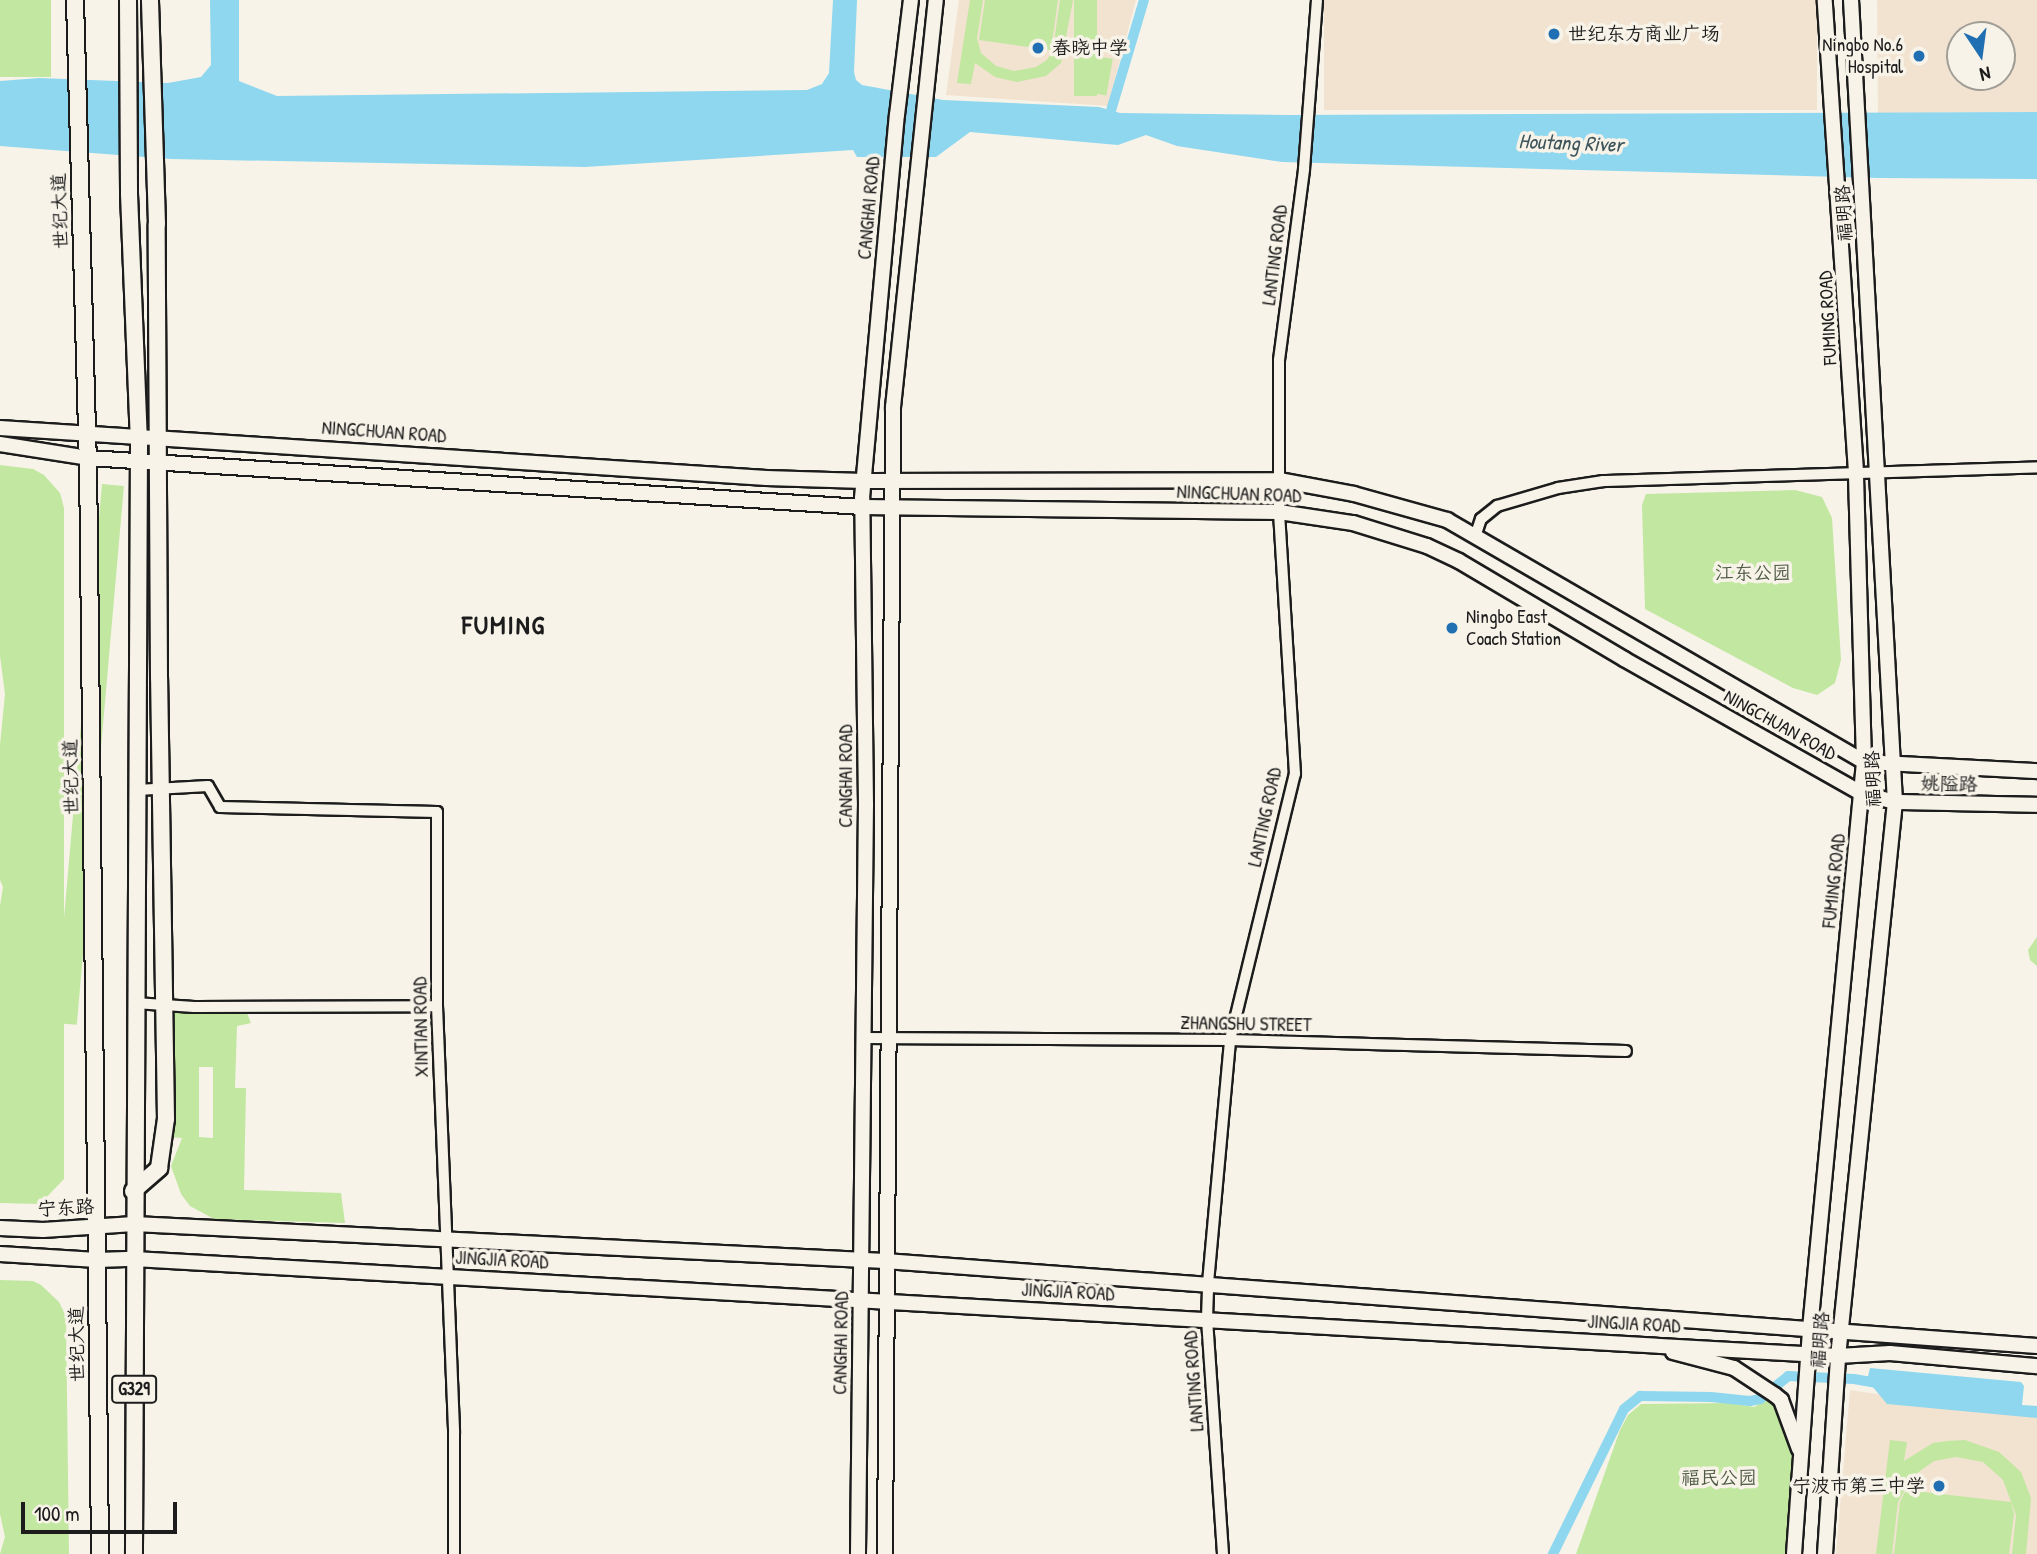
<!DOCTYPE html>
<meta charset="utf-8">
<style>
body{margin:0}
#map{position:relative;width:2037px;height:1554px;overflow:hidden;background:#f7f3e8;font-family:"Patrick Hand","LXGW WenKai TC",sans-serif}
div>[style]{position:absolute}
.built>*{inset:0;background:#f2e2d0;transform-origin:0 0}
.green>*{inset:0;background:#c2e7a1;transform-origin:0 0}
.water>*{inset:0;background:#8ed7ef}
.canal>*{height:10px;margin:-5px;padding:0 5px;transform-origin:5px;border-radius:5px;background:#8ed7ef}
.roads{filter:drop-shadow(2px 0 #1c1c1c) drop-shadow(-2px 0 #1c1c1c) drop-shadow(0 2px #1c1c1c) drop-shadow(0 -2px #1c1c1c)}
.minor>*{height:10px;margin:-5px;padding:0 5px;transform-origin:5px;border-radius:5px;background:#f7f3e8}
.major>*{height:14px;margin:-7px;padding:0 7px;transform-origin:7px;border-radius:7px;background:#f7f3e8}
.highway>*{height:16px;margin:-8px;padding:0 8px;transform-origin:8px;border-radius:8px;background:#f7f3e8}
.dots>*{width:19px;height:19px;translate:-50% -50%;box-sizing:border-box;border:4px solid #f7f3e8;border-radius:50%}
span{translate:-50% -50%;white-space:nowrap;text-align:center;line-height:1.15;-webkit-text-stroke:7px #f7f3e8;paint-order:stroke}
.shield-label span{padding:2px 5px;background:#f7f3e8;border:2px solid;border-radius:5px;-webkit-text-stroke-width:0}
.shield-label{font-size:18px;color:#1c1c1c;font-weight:700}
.poi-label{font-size:19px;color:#1c1c1c}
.left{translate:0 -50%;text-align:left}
.right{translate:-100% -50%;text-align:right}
.street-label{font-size:19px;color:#1c1c1c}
.park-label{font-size:19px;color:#4e5944}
.water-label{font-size:21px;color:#3e545b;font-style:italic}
.district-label{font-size:26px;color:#1c1c1c;font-weight:700;letter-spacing:2px}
.north{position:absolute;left:1946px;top:21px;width:70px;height:70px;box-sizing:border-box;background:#f7f3e8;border:2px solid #9f9d96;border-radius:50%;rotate:167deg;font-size:19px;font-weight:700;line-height:28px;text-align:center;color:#1c1c1c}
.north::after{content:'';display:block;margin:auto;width:24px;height:32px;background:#1f6fb2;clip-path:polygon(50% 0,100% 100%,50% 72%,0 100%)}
.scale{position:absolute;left:21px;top:1502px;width:156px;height:32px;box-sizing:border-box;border:4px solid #1c1c1c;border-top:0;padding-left:9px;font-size:21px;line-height:24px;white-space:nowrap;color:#1c1c1c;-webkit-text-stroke:5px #f7f3e8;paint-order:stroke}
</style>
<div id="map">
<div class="built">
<i style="clip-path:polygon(959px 0,1136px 0,1108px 106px,946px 95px)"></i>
<i style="left:1324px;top:0;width:493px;height:110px"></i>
<i style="clip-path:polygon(evenodd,1877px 0,2037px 0,2037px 112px,1878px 113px,1877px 0,1960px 35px,2002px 35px,2002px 77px,1960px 77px,1960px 35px)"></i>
<i style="clip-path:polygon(1850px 1390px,2037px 1418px,2037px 1554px,1836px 1554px)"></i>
</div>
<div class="green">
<i style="left:0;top:0;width:51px;height:77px"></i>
<i style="clip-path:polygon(970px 0,983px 0,977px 38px,981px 53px,996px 66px,1014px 71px,1036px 67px,1047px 60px,1053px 49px,1060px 0,1073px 0,1061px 63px,1046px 76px,1017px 82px,995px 77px,975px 63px,971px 84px,957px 83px)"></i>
<i style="clip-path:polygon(985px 0,1058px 0,1051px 50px,979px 40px)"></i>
<i style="left:1074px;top:0;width:23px;height:96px"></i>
<i style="left:1096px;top:56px;width:17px;height:37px;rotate:10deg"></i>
<i style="clip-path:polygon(0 465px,33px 469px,44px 475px,60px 493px,64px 508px,64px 1179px,40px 1204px,0 1203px,0 906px,3px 887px,0 880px,0 745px,5px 694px,0 656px)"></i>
<i style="left:102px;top:484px;width:22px;height:541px;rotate:5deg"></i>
<i style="clip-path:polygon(1795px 490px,1822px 497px,1832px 518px,1841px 660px,1835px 683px,1817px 695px,1793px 688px,1645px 609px,1642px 505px,1646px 494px)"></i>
<i style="clip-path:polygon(2037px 937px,2037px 966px,2030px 960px,2028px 950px)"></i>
<i style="clip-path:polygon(evenodd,172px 1012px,247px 1013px,251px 1023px,237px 1026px,235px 1088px,246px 1088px,244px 1190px,341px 1193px,345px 1223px,214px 1219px,190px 1206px,181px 1194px,171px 1166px,182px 1138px,170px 1137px,172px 1012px,199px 1067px,213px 1067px,213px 1138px,199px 1137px,199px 1067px)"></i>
<i style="clip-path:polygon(0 1280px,33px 1281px,41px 1285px,59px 1302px,66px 1316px,69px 1554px,0 1554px,5px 1537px,0 1514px)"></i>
<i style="clip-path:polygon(1773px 1396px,1799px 1456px,1789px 1554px,1576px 1554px,1620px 1430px,1628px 1415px,1641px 1404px,1731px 1403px,1754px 1407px)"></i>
<i style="clip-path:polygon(1890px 1440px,1907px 1442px,1904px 1461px,1933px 1443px,1947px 1441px,1965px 1440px,1999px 1452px,2021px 1472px,2031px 1498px,2026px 1554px,2012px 1554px,2016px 1515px,2003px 1480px,1983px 1462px,1956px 1457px,1934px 1461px,1913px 1476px,1898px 1502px,1892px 1554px,1876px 1554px)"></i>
<i style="clip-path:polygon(1906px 1490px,2011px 1502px,2014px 1514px,2009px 1554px,1894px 1554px,1900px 1502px)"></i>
</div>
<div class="water">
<i style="clip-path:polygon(210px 0,239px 0,239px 81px,277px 96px,807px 90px,822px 84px,829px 73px,833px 0,857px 0,854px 72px,856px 80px,862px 85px,943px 100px,1099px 107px,1120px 113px,1286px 115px,2037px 112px,2037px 179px,1879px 178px,1282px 162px,1177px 146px,1146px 135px,1118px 145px,970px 132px,936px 157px,857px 157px,853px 150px,585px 167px,171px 159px,0 146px,0 81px,39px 78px,168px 83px,201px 77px,211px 65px)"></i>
<i style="clip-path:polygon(1870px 1368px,2021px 1382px,2024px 1386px,2022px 1405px,2037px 1406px,2037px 1418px,1887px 1404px,1867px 1380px)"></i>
</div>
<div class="canal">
<i style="left:1107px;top:124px;width:129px;rotate:-73.4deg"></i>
<i style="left:1553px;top:1554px;width:161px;rotate:-63.9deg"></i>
<i style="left:1624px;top:1409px;width:21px;rotate:-39deg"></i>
<i style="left:1640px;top:1396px;width:71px;rotate:0.8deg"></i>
<i style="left:1711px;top:1397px;width:39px;rotate:6deg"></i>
<i style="left:1750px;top:1401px;width:10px;rotate:-11deg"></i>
<i style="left:1760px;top:1399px;width:36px;rotate:-39deg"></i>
<i style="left:1788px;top:1376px;width:66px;rotate:2.6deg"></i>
<i style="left:1854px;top:1379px;width:29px;rotate:10deg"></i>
</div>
<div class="roads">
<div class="minor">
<i style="left:1475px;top:537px;width:19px;rotate:-72deg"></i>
<i style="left:1481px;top:519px;width:21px;rotate:-39deg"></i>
<i style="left:1497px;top:506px;width:64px;rotate:-16.4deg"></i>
<i style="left:1558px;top:488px;width:46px;rotate:-8.8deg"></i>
<i style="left:1603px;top:481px;width:434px;rotate:-1.8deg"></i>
<i style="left:137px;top:790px;width:71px;rotate:-3.2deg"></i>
<i style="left:208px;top:786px;width:24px;rotate:60deg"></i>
<i style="left:220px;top:807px;width:217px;rotate:1.3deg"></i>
<i style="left:437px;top:812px;width:194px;rotate:90deg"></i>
<i style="left:437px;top:1006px;width:427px;rotate:87.7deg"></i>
<i style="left:454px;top:1433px;width:121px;rotate:90deg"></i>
<i style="left:135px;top:1003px;width:59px;rotate:3.9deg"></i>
<i style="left:194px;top:1007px;width:243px;rotate:-0.2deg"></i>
<i style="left:865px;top:1038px;width:365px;rotate:0.3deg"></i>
<i style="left:1230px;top:1040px;width:396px;rotate:1.6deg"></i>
<i style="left:1223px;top:1554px;width:237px;rotate:-93.9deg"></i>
<i style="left:1207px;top:1318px;width:35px;rotate:-88deg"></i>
<i style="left:1208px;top:1283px;width:244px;rotate:-84.8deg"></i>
<i style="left:1230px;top:1040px;width:274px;rotate:-76.3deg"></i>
<i style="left:1295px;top:774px;width:262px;rotate:-93.5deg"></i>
<i style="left:1279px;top:512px;width:152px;rotate:-90deg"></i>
<i style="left:1279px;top:360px;width:193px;rotate:-82.5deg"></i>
<i style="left:1304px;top:169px;width:169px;rotate:-85.6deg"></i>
</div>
<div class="major">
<i style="left:0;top:428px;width:768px;rotate:3.73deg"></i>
<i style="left:766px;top:478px;width:98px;rotate:1.8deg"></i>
<i style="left:864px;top:481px;width:415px;rotate:-0.1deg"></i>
<i style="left:1279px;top:480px;width:76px;rotate:10.6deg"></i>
<i style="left:1354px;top:494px;width:97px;rotate:15.6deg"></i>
<i style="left:1447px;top:520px;width:482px;rotate:30.1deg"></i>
<i style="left:1864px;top:762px;width:173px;rotate:3deg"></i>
<i style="left:0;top:444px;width:89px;rotate:9deg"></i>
<i style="left:88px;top:458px;width:776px;rotate:3.62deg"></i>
<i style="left:862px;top:507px;width:417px;rotate:0.7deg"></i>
<i style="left:1279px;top:512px;width:75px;rotate:8.5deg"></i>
<i style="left:1353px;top:523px;width:77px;rotate:17.3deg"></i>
<i style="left:1427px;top:546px;width:35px;rotate:25deg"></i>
<i style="left:1459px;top:561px;width:192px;rotate:30.7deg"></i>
<i style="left:1624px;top:659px;width:272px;rotate:29.5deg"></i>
<i style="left:1861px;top:793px;width:35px;rotate:15deg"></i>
<i style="left:1895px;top:802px;width:142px;rotate:1.2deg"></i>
<i style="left:0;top:1228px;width:43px;rotate:2.7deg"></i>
<i style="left:43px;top:1230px;width:91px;rotate:-3.8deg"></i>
<i style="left:134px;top:1224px;width:752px;rotate:2.82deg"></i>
<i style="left:885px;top:1261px;width:1155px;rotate:4.22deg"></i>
<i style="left:0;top:1254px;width:97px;rotate:3.5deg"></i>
<i style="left:97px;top:1260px;width:37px;rotate:-2deg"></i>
<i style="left:134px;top:1259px;width:1707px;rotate:3.26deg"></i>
<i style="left:1838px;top:1356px;width:52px;rotate:-3.3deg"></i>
<i style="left:1890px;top:1353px;width:148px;rotate:5.1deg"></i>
<i style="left:1673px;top:1352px;width:63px;rotate:14.7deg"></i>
<i style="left:1734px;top:1368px;width:49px;rotate:33.4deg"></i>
<i style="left:1775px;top:1395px;width:8px;rotate:40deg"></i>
<i style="left:1781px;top:1400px;width:52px;rotate:69.8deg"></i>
<i style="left:858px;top:1554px;width:749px;rotate:-89.39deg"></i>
<i style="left:866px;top:805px;width:307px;rotate:-90.7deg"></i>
<i style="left:862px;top:498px;width:385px;rotate:-84.8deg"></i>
<i style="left:897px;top:115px;width:116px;rotate:-83.1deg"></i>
<i style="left:885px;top:1554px;width:1147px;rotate:-89.6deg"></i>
<i style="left:893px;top:407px;width:409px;rotate:-84deg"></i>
<i style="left:1794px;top:1554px;width:226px;rotate:-85.9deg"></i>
<i style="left:1810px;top:1329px;width:570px;rotate:-84.56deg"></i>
<i style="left:1864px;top:762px;width:290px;rotate:-91.6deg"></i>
<i style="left:1856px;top:472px;width:473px;rotate:-93.8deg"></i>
<i style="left:1825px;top:1554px;width:197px;rotate:-86.2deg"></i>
<i style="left:1838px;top:1357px;width:558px;rotate:-84.14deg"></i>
<i style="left:1895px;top:802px;width:803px;rotate:-93.14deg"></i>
</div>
<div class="highway">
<i style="left:75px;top:0;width:458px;rotate:88.4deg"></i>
<i style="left:88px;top:458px;width:1096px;rotate:89.37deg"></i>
<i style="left:128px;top:0;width:194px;rotate:89.7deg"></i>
<i style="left:129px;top:194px;width:252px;rotate:87.7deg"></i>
<i style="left:139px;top:446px;width:1108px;rotate:90.26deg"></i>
<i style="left:133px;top:1191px;width:35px;rotate:-41deg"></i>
<i style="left:159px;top:1168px;width:49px;rotate:-81.9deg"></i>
<i style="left:166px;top:1119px;width:441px;rotate:-90.9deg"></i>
<i style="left:159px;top:678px;width:454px;rotate:-90.3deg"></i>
<i style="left:157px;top:224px;width:224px;rotate:-91.8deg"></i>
</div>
</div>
<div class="dots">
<i style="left:1554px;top:34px;background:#1f6fb2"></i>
<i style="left:1038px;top:48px;background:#1f6fb2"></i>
<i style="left:1919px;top:56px;background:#1f6fb2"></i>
<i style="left:1452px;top:628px;background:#1f6fb2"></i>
<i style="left:1939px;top:1486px;background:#1f6fb2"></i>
</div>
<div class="shield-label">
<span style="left:134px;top:1389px">G329</span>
</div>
<div class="poi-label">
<span class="left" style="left:1568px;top:34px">世纪东方商业广场</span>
<span class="right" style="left:1903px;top:56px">Ningbo No.6<br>Hospital</span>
<span class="left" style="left:1052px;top:48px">春晓中学</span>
<span class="left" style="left:1466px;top:628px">Ningbo East<br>Coach Station</span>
<span class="right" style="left:1925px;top:1486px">宁波市第三中学</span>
</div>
<div class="street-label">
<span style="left:869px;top:208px;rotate:-85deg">CANGHAI ROAD</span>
<span style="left:60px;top:211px;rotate:-92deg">世纪大道</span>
<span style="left:1844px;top:213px;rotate:-93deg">福明路</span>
<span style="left:1275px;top:255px;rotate:-83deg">LANTING ROAD</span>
<span style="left:1828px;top:318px;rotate:-93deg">FUMING ROAD</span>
<span style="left:384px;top:432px;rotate:4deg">NINGCHUAN ROAD</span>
<span style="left:1239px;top:494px;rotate:2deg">NINGCHUAN ROAD</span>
<span style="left:1780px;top:725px;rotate:29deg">NINGCHUAN ROAD</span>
<span style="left:846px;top:776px;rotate:-90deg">CANGHAI ROAD</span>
<span style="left:71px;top:777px;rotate:-91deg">世纪大道</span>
<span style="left:1873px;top:779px;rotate:-92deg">福明路</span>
<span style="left:1949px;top:784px;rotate:1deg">姚隘路</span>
<span style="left:1265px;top:817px;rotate:-78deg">LANTING ROAD</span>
<span style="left:1834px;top:881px;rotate:-84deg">FUMING ROAD</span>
<span style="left:1246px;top:1024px;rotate:1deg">ZHANGSHU STREET</span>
<span style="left:421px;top:1027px;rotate:-91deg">XINTIAN ROAD</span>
<span style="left:66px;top:1208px;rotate:-3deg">宁东路</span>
<span style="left:502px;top:1260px;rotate:3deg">JINGJIA ROAD</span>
<span style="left:1068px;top:1292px;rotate:3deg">JINGJIA ROAD</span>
<span style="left:1634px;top:1324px;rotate:3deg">JINGJIA ROAD</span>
<span style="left:1820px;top:1340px;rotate:-85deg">福明路</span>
<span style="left:841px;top:1343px;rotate:-89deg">CANGHAI ROAD</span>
<span style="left:77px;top:1344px;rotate:-91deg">世纪大道</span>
<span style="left:1194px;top:1381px;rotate:-94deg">LANTING ROAD</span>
</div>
<div class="park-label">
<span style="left:1753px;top:573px">江东公园</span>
<span style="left:1719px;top:1478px">福民公园</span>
</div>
<div class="water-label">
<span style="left:1571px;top:143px;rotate:2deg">Houtang River</span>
</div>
<div class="district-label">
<span style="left:504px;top:625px">FUMING</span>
</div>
<div class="north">N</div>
<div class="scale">100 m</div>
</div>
